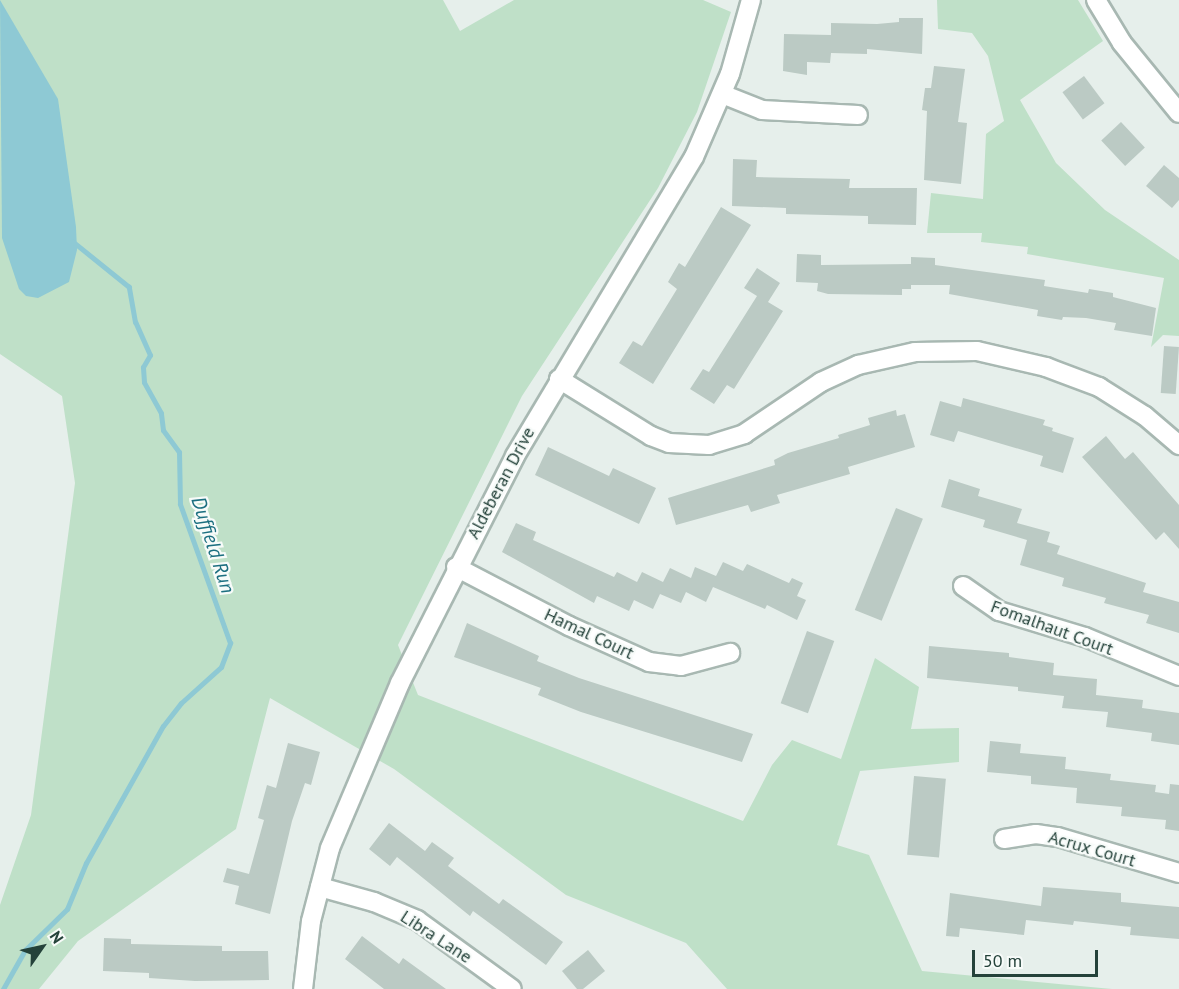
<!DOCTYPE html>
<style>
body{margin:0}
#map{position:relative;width:1179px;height:989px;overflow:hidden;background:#e6efeb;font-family:"PT Sans",sans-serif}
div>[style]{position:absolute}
.green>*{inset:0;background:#bfe0c8}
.water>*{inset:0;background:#8ec9d4}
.stream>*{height:5px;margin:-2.5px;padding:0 2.5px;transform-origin:2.5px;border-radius:2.5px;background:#8ec9d4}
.building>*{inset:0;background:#bbcac4;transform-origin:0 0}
.roads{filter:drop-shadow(2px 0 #a8b8b2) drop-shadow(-2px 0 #a8b8b2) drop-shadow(0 2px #a8b8b2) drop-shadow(0 -2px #a8b8b2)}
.minor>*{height:18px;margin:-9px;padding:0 9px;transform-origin:9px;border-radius:9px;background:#fff}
span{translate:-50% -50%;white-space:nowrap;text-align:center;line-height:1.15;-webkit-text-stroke:4.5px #f7fbf9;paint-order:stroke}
.street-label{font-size:18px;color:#24423a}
.water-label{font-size:20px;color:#1c6f80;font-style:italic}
.north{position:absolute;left:12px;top:917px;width:60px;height:60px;-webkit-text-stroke:4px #f7fbf9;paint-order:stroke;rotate:56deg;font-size:16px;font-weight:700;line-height:24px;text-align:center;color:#24423a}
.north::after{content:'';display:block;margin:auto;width:21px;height:27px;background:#24423a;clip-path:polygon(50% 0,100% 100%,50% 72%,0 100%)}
.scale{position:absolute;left:972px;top:950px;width:126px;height:27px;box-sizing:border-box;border:3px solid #24423a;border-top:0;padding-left:8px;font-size:18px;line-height:21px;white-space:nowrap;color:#24423a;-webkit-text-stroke:4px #f7fbf9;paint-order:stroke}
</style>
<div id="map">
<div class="green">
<i style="clip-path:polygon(0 0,443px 0,460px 31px,514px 0,703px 0,731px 12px,697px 112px,658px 188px,522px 396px,398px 645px,418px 695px,743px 821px,772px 765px,792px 740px,841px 759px,875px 658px,919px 687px,911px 729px,959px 728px,959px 762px,860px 771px,837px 845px,869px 855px,922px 971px,1112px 989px,727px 989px,686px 943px,566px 895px,394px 769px,270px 698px,236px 829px,78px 941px,39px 989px,0 989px,0 905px,31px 815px,75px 483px,62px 396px,0 354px)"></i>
<i style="clip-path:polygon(937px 0,1078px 0,1103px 41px,1020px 100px,1056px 163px,1105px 210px,1179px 260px,1179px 336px,1163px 335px,1151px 347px,1164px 278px,1027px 254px,1028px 247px,981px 242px,982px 233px,927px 233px,931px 193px,983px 199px,986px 134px,1004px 121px,988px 56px,972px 33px,938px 29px)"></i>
</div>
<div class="water">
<i style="clip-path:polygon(0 0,58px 99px,76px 227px,77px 250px,69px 282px,38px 298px,26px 296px,19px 289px,2px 238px)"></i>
</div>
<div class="stream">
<i style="left:3px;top:989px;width:45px;rotate:-60.6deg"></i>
<i style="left:25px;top:950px;width:59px;rotate:-44.3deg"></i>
<i style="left:67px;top:909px;width:50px;rotate:-67.6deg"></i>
<i style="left:86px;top:863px;width:157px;rotate:-60.7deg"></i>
<i style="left:163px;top:726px;width:29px;rotate:-52deg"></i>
<i style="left:181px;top:703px;width:54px;rotate:-42deg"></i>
<i style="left:221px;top:667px;width:26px;rotate:-69deg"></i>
<i style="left:230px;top:643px;width:148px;rotate:-109.8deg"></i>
<i style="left:180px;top:504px;width:52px;rotate:-91.1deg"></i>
<i style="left:179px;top:452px;width:27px;rotate:-126deg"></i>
<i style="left:163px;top:430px;width:17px;rotate:-97deg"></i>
<i style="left:161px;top:413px;width:35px;rotate:-119deg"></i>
<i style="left:144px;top:382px;width:15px;rotate:-94deg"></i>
<i style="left:143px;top:367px;width:14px;rotate:-60deg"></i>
<i style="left:150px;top:355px;width:36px;rotate:-114deg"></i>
<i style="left:135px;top:322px;width:36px;rotate:-100deg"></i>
<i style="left:129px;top:287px;width:73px;rotate:-141.1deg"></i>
</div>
<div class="building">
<i style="clip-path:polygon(899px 18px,923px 18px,922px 54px,867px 49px,867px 54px,831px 53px,830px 63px,807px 62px,807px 75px,783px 71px,784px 34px,831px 35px,831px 23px,877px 24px,899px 22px)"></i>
<i style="clip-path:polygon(934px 66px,965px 69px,958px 122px,967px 123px,961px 184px,924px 180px,927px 111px,922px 110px,925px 88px,931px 88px)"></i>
<i style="left:1084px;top:76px;width:34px;height:27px;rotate:53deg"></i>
<i style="left:1121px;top:122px;width:35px;height:27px;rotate:47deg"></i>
<i style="clip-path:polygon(733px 159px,757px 160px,756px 177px,850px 179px,849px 188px,917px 188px,916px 225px,868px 224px,868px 216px,786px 214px,786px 208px,732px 206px)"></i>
<i style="clip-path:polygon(1164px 165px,1179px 178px,1179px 200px,1172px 208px,1146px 186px)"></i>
<i style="clip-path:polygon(721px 207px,751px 225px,653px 384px,619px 363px,633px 341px,642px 346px,677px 289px,668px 282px,679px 263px,685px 267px)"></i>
<i style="clip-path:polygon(797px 254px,821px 255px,821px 265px,911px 264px,911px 257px,935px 258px,935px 265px,1045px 280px,1044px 286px,1088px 293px,1089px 289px,1113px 293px,1113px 297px,1156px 308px,1152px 336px,1114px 330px,1116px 323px,1086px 318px,1063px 317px,1062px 320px,1037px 316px,1038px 310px,949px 294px,950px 285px,911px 285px,911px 289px,902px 289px,902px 295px,828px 294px,817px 291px,818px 283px,796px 282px)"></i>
<i style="clip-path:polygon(757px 268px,780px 283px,768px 302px,783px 311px,734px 389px,727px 385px,714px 404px,690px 389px,703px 369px,709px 372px,757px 296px,744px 288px)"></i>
<i style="left:1164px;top:346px;width:15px;height:47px;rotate:4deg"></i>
<i style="clip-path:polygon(963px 398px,1045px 420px,1043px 425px,1053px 428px,1052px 431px,1074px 438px,1063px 473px,1040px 466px,1043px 456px,958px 431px,954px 442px,930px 435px,940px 401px,961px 407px)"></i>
<i style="clip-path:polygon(896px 410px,897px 416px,905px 414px,915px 447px,848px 467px,850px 474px,777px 495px,780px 503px,751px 512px,748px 505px,676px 525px,668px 498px,775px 465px,774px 460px,788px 453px,839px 438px,838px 435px,870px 425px,868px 418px)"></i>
<i style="clip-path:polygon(1106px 436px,1125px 459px,1133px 452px,1179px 505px,1179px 549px,1164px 532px,1156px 540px,1082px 457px)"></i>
<i style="clip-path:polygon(548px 447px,609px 476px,613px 468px,656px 488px,639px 524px,535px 475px)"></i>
<i style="clip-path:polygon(949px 479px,980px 489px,978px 496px,1022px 509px,1017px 523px,1050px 532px,1047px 542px,1060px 546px,1057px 554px,1146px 583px,1143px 592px,1179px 602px,1179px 633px,1146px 623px,1149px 615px,1104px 603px,1106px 598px,1062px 586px,1064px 578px,1020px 565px,1027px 540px,983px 527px,985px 520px,941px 507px)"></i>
<i style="left:896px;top:508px;width:29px;height:110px;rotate:22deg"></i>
<i style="clip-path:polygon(516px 523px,536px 532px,533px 540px,614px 577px,617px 572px,637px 582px,642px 572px,663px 582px,670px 568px,691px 578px,695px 567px,716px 576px,723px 562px,743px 571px,747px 564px,789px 583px,792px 578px,803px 583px,797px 596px,806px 600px,797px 620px,767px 605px,765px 609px,713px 587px,706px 602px,686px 592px,681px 603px,660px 594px,653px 609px,634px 600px,629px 611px,597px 596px,594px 603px,502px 552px)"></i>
<i style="clip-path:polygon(467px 623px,539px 656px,537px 661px,579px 678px,753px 734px,742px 762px,581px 712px,538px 695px,541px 688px,454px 657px)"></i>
<i style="left:807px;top:631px;width:29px;height:77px;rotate:20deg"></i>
<i style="clip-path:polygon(929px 646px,1009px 653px,1009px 657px,1054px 663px,1053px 675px,1097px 679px,1096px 695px,1143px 700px,1142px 708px,1179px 713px,1179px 745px,1151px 741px,1152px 733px,1106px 727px,1108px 712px,1062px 708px,1064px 696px,1018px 691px,1018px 687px,927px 678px)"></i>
<i style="clip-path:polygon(990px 741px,1021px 744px,1020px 753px,1066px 757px,1065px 769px,1111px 774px,1110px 780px,1156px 785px,1155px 792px,1169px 794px,1170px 784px,1179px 785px,1179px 831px,1165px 829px,1166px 820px,1121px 816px,1122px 807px,1076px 803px,1077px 788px,1031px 784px,1031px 776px,987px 772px)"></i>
<i style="clip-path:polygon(288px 743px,320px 752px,311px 785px,305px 783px,292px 821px,270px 914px,235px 904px,239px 886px,223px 882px,227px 868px,249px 874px,264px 820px,258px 818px,267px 785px,276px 788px)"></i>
<i style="left:914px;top:776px;width:32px;height:79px;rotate:5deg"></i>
<i style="clip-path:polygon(389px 823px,425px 851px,432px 842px,454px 858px,448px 866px,499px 904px,503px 899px,563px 942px,546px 965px,473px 911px,470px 916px,397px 857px,390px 866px,369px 849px)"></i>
<i style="clip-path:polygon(1043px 887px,1121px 893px,1121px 902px,1179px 907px,1179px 939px,1130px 935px,1131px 927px,1074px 921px,1073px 925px,1026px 920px,1024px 935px,960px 928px,959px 937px,946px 936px,950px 893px,1041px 906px)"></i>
<i style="clip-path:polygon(362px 936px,399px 964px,403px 958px,446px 989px,384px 989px,345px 959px)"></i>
<i style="clip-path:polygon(104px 938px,131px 939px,131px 944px,222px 946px,222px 951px,268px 951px,269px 980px,195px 981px,149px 978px,149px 973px,103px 971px)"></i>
<i style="clip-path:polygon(588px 950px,605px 971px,583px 989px,577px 989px,562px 971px)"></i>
</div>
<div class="roads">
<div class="minor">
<i style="left:1096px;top:0;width:50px;rotate:58.8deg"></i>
<i style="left:1122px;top:43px;width:90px;rotate:50.8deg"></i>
<i style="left:722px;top:94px;width:43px;rotate:21.8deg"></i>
<i style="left:762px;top:110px;width:96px;rotate:3deg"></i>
<i style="left:559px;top:379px;width:108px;rotate:31.8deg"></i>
<i style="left:651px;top:436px;width:19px;rotate:21deg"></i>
<i style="left:669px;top:443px;width:40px;rotate:2.9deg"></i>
<i style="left:709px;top:445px;width:37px;rotate:-17deg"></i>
<i style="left:744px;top:434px;width:93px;rotate:-34deg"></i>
<i style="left:821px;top:382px;width:41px;rotate:-24.7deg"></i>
<i style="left:858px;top:365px;width:58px;rotate:-12.8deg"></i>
<i style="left:915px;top:352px;width:62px;rotate:-0.9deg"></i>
<i style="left:977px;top:351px;width:71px;rotate:13.1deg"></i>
<i style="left:1046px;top:367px;width:57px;rotate:20.7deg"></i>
<i style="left:1099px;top:387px;width:54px;rotate:32.2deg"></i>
<i style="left:1145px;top:416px;width:45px;rotate:40.5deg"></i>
<i style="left:456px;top:567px;width:127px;rotate:27.6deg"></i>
<i style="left:569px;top:626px;width:88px;rotate:24.2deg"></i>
<i style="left:649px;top:662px;width:32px;rotate:7deg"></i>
<i style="left:681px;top:666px;width:51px;rotate:-14.9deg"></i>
<i style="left:963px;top:586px;width:44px;rotate:34.8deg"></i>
<i style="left:999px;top:611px;width:90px;rotate:16.8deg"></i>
<i style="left:1085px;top:637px;width:102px;rotate:22.5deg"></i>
<i style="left:1004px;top:839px;width:32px;rotate:-9deg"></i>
<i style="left:1036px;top:834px;width:22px;rotate:8deg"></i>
<i style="left:1058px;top:837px;width:126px;rotate:16.6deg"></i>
<i style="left:320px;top:887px;width:56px;rotate:15.5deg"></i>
<i style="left:374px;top:902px;width:47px;rotate:22.7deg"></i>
<i style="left:417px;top:920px;width:117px;rotate:36deg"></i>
<i style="left:303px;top:989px;width:68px;rotate:-83.3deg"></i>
<i style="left:311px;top:921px;width:75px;rotate:-75.4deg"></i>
<i style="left:330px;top:848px;width:179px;rotate:-67deg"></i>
<i style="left:400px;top:683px;width:254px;rotate:-63.1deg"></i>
<i style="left:515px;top:456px;width:348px;rotate:-59.1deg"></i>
<i style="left:694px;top:157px;width:90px;rotate:-66.6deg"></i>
<i style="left:730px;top:74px;width:77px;rotate:-74.2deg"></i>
</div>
</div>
<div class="street-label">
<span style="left:501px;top:483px;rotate:-62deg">Aldeberan Drive</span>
<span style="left:1052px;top:628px;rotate:20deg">Fomalhaut Court</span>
<span style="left:589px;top:634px;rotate:25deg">Hamal Court</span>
<span style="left:1092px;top:849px;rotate:16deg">Acrux Court</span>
<span style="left:436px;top:937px;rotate:33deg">Libra Lane</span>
</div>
<div class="water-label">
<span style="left:213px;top:545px;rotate:72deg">Duffield Run</span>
</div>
<div class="north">N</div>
<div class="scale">50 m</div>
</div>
